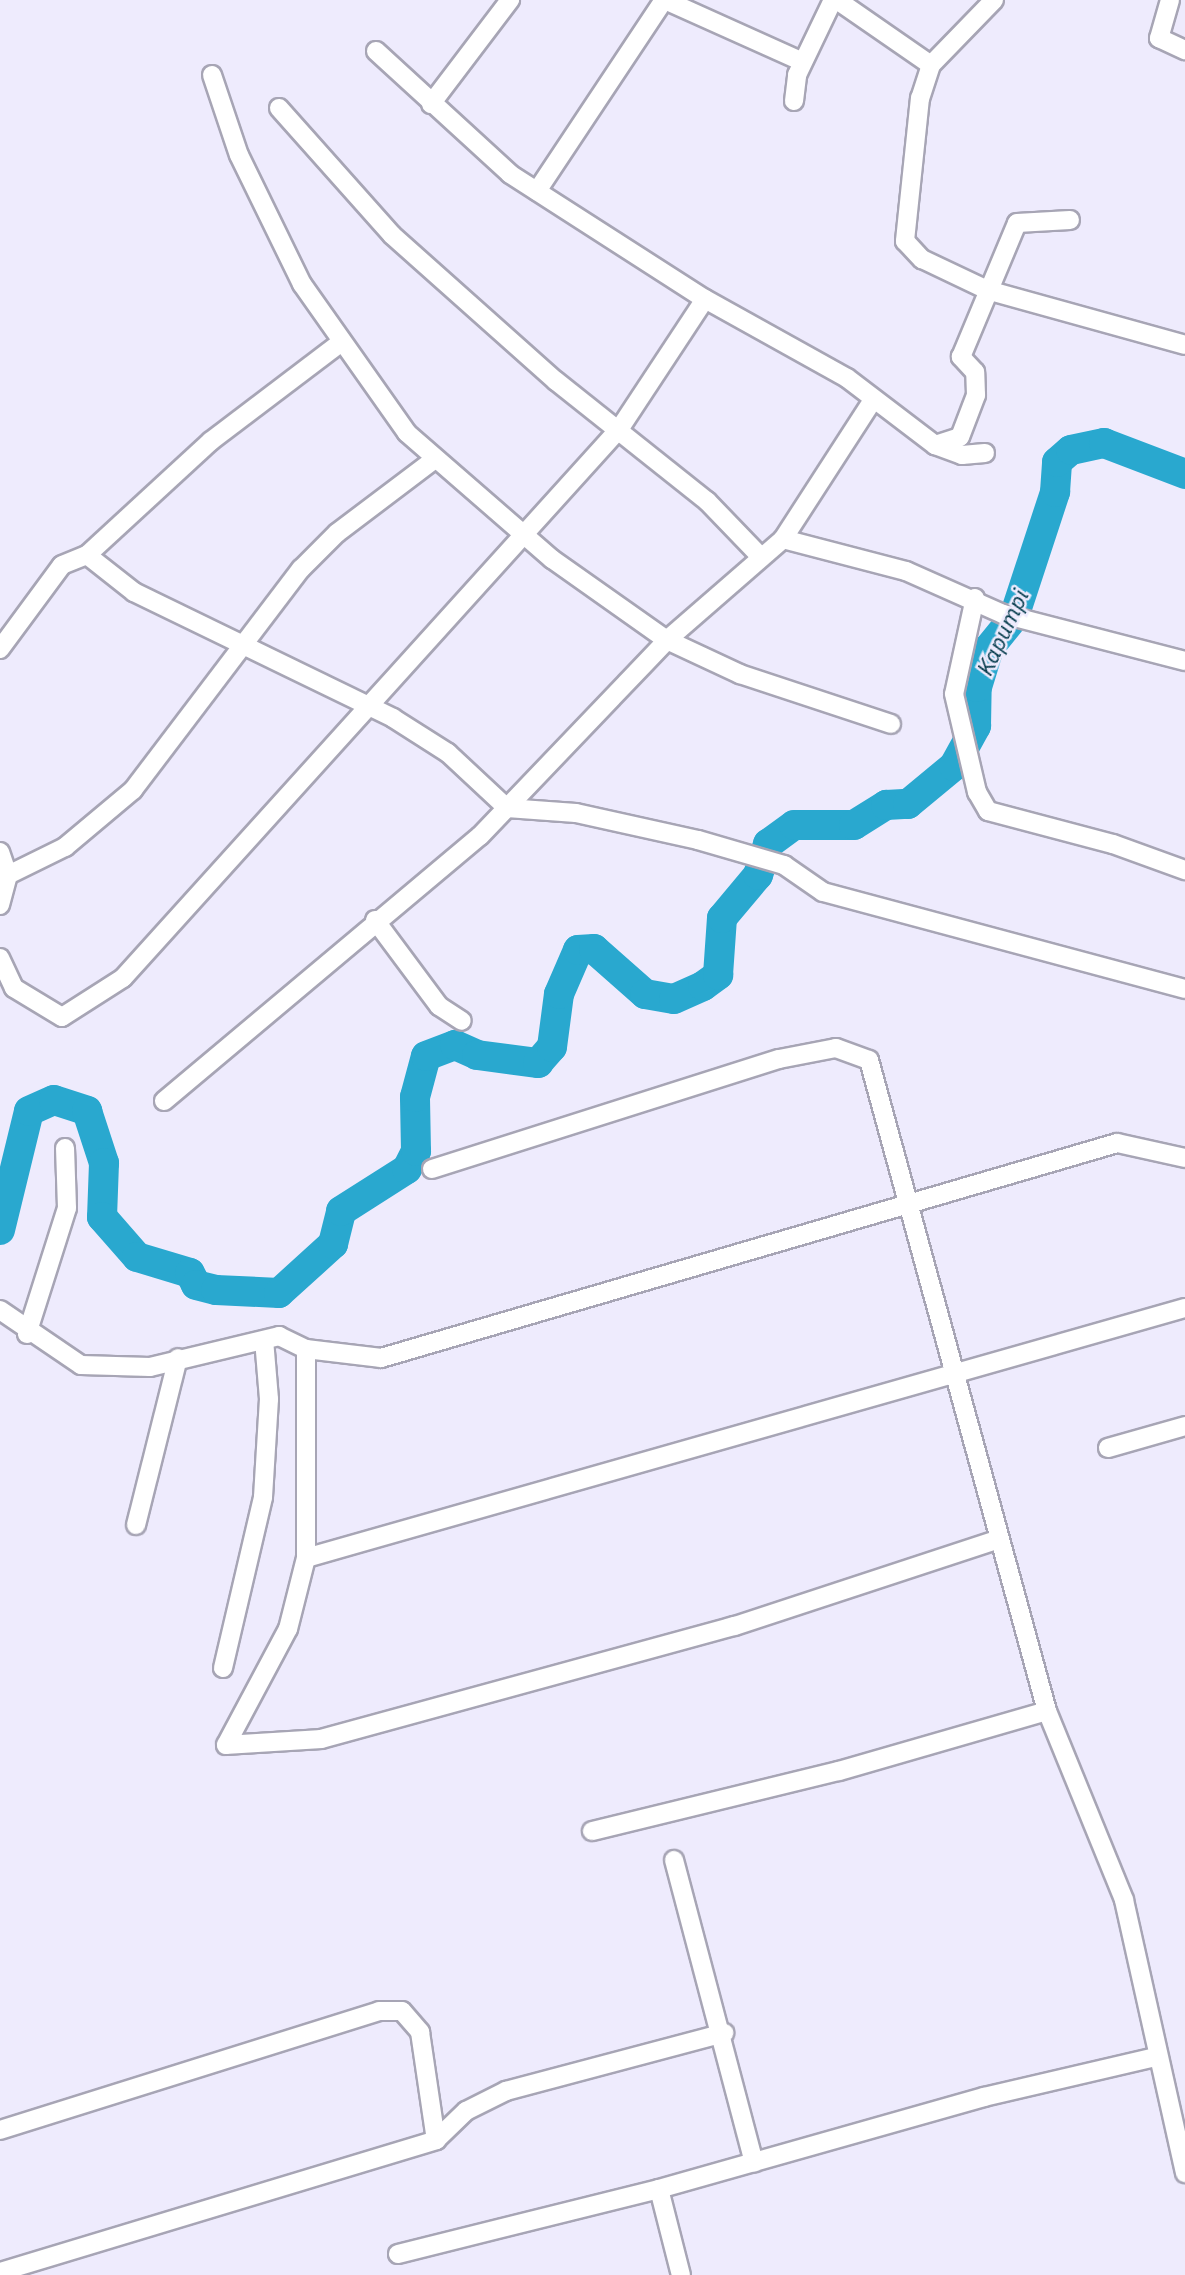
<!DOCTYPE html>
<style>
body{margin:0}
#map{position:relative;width:1185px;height:2275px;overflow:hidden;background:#eeebfd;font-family:"IBM Plex Sans",sans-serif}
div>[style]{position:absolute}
.river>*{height:30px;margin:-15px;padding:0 15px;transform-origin:15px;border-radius:15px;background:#29a8cf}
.roads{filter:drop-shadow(2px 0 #a7a5b5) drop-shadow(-2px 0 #a7a5b5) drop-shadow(0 2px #a7a5b5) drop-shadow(0 -2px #a7a5b5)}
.street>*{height:18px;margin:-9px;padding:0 9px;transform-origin:9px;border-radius:9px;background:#fff}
span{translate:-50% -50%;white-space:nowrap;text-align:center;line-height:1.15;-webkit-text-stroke:5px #eeebfd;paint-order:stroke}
.water-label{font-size:23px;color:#033a4b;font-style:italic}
</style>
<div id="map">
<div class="river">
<i style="left:0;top:1230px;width:122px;rotate:-76.3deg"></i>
<i style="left:29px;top:1111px;width:27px;rotate:-24deg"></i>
<i style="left:54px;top:1100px;width:35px;rotate:18deg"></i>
<i style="left:87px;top:1111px;width:55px;rotate:71.9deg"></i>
<i style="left:104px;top:1163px;width:54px;rotate:92.1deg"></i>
<i style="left:102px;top:1217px;width:53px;rotate:48.8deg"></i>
<i style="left:137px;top:1257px;width:55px;rotate:16.8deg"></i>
<i style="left:190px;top:1273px;width:13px;rotate:63deg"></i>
<i style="left:196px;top:1285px;width:21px;rotate:14deg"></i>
<i style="left:216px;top:1290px;width:63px;rotate:2.7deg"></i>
<i style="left:279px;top:1293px;width:73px;rotate:-42.2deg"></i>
<i style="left:333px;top:1244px;width:34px;rotate:-76deg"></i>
<i style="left:341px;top:1211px;width:78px;rotate:-32.5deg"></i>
<i style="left:407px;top:1169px;width:20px;rotate:-63deg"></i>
<i style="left:416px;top:1151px;width:54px;rotate:-91.1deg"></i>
<i style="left:415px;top:1097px;width:42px;rotate:-75deg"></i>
<i style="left:426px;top:1056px;width:31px;rotate:-21deg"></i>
<i style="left:455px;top:1045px;width:24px;rotate:24deg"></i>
<i style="left:477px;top:1055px;width:62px;rotate:7.5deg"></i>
<i style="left:538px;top:1063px;width:21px;rotate:-49deg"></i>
<i style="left:552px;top:1047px;width:53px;rotate:-82.5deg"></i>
<i style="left:559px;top:994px;width:48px;rotate:-66.6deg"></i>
<i style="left:578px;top:950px;width:16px;rotate:-4deg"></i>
<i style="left:594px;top:949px;width:68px;rotate:41.4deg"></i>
<i style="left:645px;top:994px;width:29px;rotate:10deg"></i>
<i style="left:674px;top:999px;width:32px;rotate:-24deg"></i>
<i style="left:703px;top:986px;width:19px;rotate:-36deg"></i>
<i style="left:718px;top:975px;width:57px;rotate:-86deg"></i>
<i style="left:722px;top:918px;width:56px;rotate:-50.1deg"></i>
<i style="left:758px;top:875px;width:33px;rotate:-72deg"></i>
<i style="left:768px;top:844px;width:32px;rotate:-36deg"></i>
<i style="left:794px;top:825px;width:60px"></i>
<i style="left:854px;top:825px;width:38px;rotate:-32deg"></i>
<i style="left:886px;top:805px;width:22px;rotate:-3deg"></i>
<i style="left:908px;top:804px;width:60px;rotate:-39.6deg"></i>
<i style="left:954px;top:766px;width:46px;rotate:-61.2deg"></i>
<i style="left:976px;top:726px;width:39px;rotate:-89deg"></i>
<i style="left:977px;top:687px;width:41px;rotate:-72.9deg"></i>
<i style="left:989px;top:648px;width:40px;rotate:-51deg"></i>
<i style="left:1014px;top:617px;width:132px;rotate:-71.8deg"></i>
<i style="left:1055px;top:492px;width:30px;rotate:-86deg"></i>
<i style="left:1057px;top:462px;width:18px;rotate:-41deg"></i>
<i style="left:1071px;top:450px;width:34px;rotate:-12deg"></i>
<i style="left:1104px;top:443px;width:87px;rotate:20.9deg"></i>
</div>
<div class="roads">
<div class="street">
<i style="left:665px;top:0;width:151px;rotate:24.2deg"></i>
<i style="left:837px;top:0;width:114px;rotate:34.7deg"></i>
<i style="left:994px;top:0;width:91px;rotate:134.1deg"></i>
<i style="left:931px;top:65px;width:35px;rotate:108deg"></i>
<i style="left:920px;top:98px;width:144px;rotate:96deg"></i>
<i style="left:905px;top:241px;width:25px;rotate:47deg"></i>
<i style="left:922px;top:259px;width:72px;rotate:25.5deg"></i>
<i style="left:987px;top:290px;width:205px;rotate:15.5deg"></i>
<i style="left:1170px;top:0;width:40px;rotate:106deg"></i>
<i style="left:1159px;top:38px;width:29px;rotate:25deg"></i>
<i style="left:376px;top:51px;width:182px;rotate:42.5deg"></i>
<i style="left:510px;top:174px;width:232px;rotate:32.7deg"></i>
<i style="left:705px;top:299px;width:162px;rotate:29.1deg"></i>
<i style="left:847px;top:378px;width:111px;rotate:37.3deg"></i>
<i style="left:935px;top:445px;width:29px;rotate:20deg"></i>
<i style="left:962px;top:455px;width:23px;rotate:-5deg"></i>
<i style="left:212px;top:75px;width:84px;rotate:71.4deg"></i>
<i style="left:239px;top:155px;width:144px;rotate:64deg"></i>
<i style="left:302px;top:284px;width:182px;rotate:54.8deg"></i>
<i style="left:407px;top:433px;width:192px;rotate:41deg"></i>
<i style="left:552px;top:559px;width:141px;rotate:35.2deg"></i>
<i style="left:667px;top:640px;width:81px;rotate:25deg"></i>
<i style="left:740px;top:674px;width:159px;rotate:18.3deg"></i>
<i style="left:794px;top:101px;width:26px;rotate:-83deg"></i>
<i style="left:797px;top:75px;width:83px;rotate:-64.4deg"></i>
<i style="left:431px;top:104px;width:131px;rotate:-52.8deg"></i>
<i style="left:279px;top:108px;width:170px;rotate:48.3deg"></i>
<i style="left:392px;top:235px;width:220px;rotate:41.7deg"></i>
<i style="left:556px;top:381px;width:193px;rotate:38.5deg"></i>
<i style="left:707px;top:501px;width:75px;rotate:46.1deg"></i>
<i style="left:537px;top:191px;width:229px;rotate:-56.4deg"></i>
<i style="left:935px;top:445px;width:26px;rotate:-18deg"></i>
<i style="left:960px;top:437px;width:45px;rotate:-69.1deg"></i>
<i style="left:976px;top:395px;width:23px;rotate:-92deg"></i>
<i style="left:975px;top:372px;width:21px;rotate:-133deg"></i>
<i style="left:961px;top:357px;width:145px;rotate:-67.3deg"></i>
<i style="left:1017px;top:223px;width:53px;rotate:-3.2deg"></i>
<i style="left:783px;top:539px;width:127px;rotate:14.6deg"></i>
<i style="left:906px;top:571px;width:106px;rotate:23.9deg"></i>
<i style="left:1003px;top:614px;width:188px;rotate:14.5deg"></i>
<i style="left:87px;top:555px;width:60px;rotate:38.2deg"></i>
<i style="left:134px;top:592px;width:288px;rotate:25.9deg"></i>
<i style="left:393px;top:718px;width:65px;rotate:32.5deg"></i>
<i style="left:448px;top:753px;width:81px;rotate:43deg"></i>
<i style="left:507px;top:808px;width:69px;rotate:4.1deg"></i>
<i style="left:576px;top:813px;width:125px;rotate:12.5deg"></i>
<i style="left:698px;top:840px;width:90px;rotate:16.2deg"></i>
<i style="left:784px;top:865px;width:47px;rotate:34.7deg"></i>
<i style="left:823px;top:892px;width:375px;rotate:15deg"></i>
<i style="left:975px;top:598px;width:98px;rotate:102.3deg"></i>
<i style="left:954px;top:694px;width:101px;rotate:76.8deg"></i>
<i style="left:977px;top:792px;width:22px;rotate:60deg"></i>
<i style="left:988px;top:811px;width:129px;rotate:14.8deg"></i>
<i style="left:1113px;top:844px;width:77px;rotate:19.9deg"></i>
<i style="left:0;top:649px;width:104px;rotate:-53.6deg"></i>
<i style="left:62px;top:565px;width:27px;rotate:-22deg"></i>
<i style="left:87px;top:555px;width:168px;rotate:-42.6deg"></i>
<i style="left:211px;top:441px;width:161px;rotate:-37.2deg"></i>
<i style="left:0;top:852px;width:24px;rotate:71deg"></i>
<i style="left:8px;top:875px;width:31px;rotate:105deg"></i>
<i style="left:8px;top:875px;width:64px;rotate:-26.2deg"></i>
<i style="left:65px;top:847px;width:89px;rotate:-40deg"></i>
<i style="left:133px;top:790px;width:278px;rotate:-52.8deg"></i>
<i style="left:301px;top:569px;width:51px;rotate:-45deg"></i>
<i style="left:337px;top:533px;width:123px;rotate:-37.1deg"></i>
<i style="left:375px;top:920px;width:107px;rotate:53.3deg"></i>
<i style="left:439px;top:1006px;width:27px;rotate:33deg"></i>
<i style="left:0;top:958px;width:33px;rotate:65deg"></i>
<i style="left:14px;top:988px;width:56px;rotate:31.1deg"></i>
<i style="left:62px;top:1017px;width:72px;rotate:-32.6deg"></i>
<i style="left:123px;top:978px;width:741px;rotate:-47.9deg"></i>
<i style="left:620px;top:428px;width:154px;rotate:-56.6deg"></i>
<i style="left:164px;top:1101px;width:412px;rotate:-40deg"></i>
<i style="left:480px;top:836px;width:271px;rotate:-46.3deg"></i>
<i style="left:667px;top:640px;width:154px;rotate:-41deg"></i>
<i style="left:783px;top:539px;width:166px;rotate:-57.1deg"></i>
<i style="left:432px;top:1169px;width:364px;rotate:-17.6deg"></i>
<i style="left:779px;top:1059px;width:58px;rotate:-10.9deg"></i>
<i style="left:836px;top:1048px;width:35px;rotate:20deg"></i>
<i style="left:869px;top:1060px;width:675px;rotate:74.71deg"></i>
<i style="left:1047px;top:1711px;width:204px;rotate:67.8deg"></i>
<i style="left:1124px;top:1900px;width:280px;rotate:77.4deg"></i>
<i style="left:0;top:1310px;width:98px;rotate:34.2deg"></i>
<i style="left:81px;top:1365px;width:69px;rotate:1.7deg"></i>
<i style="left:150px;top:1367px;width:133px;rotate:-13.5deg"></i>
<i style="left:279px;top:1336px;width:30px;rotate:26deg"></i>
<i style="left:306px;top:1349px;width:76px;rotate:6.8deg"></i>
<i style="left:381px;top:1358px;width:767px;rotate:-16.28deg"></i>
<i style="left:1117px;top:1143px;width:70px;rotate:12.4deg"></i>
<i style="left:27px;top:1334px;width:132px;rotate:-72.4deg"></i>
<i style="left:67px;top:1208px;width:60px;rotate:-91.9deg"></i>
<i style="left:1108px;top:1448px;width:80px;rotate:-15.9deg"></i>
<i style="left:136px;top:1525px;width:172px;rotate:-75.9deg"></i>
<i style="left:306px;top:1558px;width:914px;rotate:-15.88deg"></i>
<i style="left:223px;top:1668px;width:176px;rotate:-76.8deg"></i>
<i style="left:263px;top:1497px;width:98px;rotate:-86.5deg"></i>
<i style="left:269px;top:1399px;width:59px;rotate:-94.8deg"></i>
<i style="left:226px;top:1745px;width:95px;rotate:-3.6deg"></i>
<i style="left:321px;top:1739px;width:429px;rotate:-15.3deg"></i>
<i style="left:735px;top:1626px;width:275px;rotate:-18.2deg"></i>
<i style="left:226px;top:1745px;width:132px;rotate:-61.9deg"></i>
<i style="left:288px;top:1629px;width:73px;rotate:-75.8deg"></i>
<i style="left:306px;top:1558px;width:209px;rotate:-90deg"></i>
<i style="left:592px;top:1831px;width:254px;rotate:-13.7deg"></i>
<i style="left:839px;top:1771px;width:216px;rotate:-16.1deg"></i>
<i style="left:674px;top:1860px;width:313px;rotate:75.2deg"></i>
<i style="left:0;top:2130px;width:397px;rotate:-17.4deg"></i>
<i style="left:379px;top:2011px;width:23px"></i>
<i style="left:402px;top:2011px;width:28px;rotate:49deg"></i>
<i style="left:420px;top:2032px;width:109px;rotate:81.6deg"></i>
<i style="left:659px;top:2189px;width:89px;rotate:75.7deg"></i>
<i style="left:398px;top:2254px;width:269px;rotate:-14deg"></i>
<i style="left:659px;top:2189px;width:338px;rotate:-15.8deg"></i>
<i style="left:984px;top:2097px;width:177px;rotate:-13.1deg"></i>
<i style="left:0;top:2272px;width:456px;rotate:-16.8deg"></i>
<i style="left:436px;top:2140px;width:42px;rotate:-44deg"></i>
<i style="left:466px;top:2111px;width:45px;rotate:-26.6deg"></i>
<i style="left:506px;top:2091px;width:226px;rotate:-14.9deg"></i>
</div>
</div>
<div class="water-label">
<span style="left:1002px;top:632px;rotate:-65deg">Kapumpi</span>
</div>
</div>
